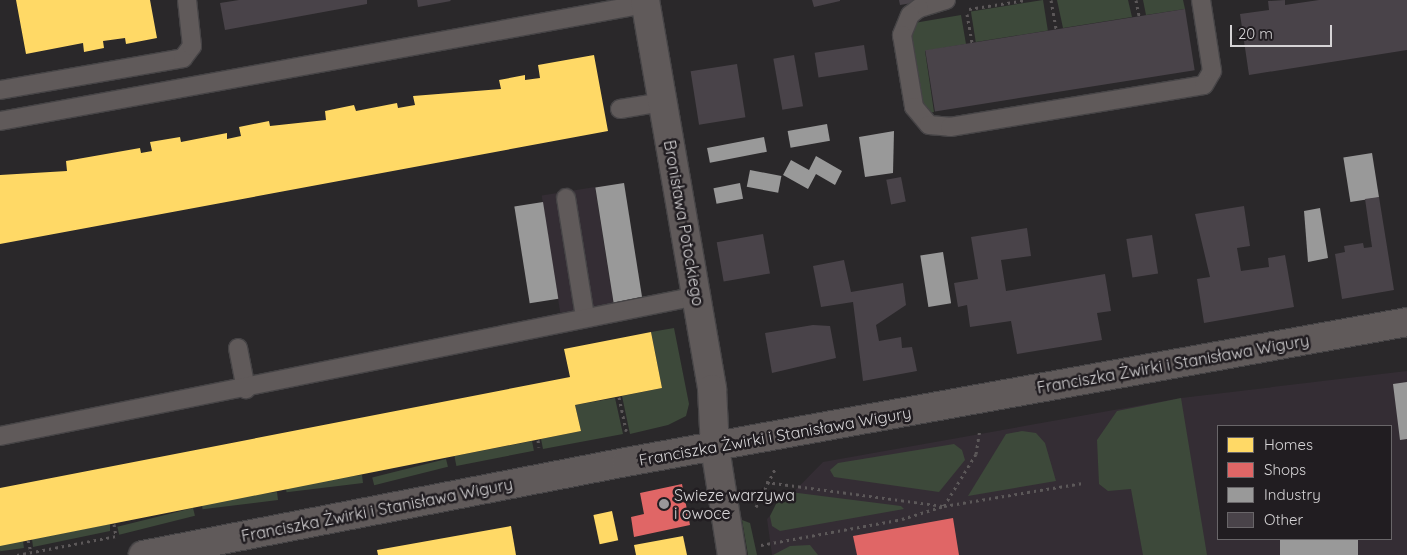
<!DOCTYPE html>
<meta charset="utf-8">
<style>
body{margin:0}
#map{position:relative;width:1407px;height:555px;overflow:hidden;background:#2a282a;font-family:Quicksand,sans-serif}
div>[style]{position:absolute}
.built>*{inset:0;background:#342d34;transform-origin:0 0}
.green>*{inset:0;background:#3d493a;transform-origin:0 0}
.homes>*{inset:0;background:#ffd966;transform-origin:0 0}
.shops>*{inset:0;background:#e06666}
.industry>*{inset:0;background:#999;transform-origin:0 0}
.building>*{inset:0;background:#494349;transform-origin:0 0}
.path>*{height:3px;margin-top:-1.5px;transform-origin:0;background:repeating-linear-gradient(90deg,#5c5859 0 2.5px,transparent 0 6.5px)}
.roads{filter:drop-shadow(1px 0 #464446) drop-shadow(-1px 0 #464446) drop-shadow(0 1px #464446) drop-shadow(0 -1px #464446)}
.service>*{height:18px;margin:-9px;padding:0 9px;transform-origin:9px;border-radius:9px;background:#605a5a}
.minor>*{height:28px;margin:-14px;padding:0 14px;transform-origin:14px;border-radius:14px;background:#605a5a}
.dots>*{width:14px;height:14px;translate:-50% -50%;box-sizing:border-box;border:2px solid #211d21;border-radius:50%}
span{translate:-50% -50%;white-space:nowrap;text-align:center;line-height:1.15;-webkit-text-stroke:5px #211d21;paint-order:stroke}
.street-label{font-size:16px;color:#d6d4d6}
.poi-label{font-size:16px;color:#d6d4d6}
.left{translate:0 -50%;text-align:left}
.legend{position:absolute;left:1217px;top:425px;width:175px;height:115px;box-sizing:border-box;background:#211d21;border:1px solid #696669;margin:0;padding:6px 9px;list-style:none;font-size:15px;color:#d6d4d6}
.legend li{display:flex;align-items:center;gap:10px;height:25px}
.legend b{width:25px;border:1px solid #696669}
.scale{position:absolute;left:1230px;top:25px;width:102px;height:22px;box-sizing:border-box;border:2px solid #d6d4d6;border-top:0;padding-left:6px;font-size:15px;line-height:18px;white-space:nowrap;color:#d6d4d6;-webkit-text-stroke:4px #211d21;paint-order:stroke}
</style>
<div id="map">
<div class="built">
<i style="left:595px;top:187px;width:119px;height:54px;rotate:81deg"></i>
<i style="clip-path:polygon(evenodd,1407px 371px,1407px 555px,772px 555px,767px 519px,823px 462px,1181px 398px,1407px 371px,1218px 426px,1391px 426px,1391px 539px,1218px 539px,1218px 426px)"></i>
</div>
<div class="green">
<i style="left:1043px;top:0;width:31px;height:73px;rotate:81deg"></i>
<i style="clip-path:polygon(1057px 0,1128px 0,1132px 17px,1063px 28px)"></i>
<i style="clip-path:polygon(1143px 0,1183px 0,1185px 9px,1146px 15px)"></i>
<i style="clip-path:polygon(961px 15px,966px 44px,925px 51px,934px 112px,924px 114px,910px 45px,914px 23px)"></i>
<i style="clip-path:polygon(674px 328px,689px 404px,686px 416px,668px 425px,630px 434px,622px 396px,662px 388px,651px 332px)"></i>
<i style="clip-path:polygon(615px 398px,623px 434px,543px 449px,541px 439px,581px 431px,575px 405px)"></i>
<i style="clip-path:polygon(1181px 398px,1207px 555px,1143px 555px,1131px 489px,1108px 491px,1099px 484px,1097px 440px,1117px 411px)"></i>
<i style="clip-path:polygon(1022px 431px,1036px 433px,1045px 443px,1056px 481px,968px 496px,1006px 434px)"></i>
<i style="left:532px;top:441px;width:10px;height:79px;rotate:79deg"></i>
<i style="clip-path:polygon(954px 444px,962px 450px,965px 460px,939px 492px,834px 477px,830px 470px,838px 463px)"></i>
<i style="left:446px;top:459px;width:8px;height:76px;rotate:76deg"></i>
<i style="left:362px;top:475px;width:8px;height:77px;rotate:83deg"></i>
<i style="left:277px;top:492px;width:8px;height:76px;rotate:83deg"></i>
<i style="clip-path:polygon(790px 492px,901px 506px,904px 509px,780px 531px,772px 526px,770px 516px,777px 502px)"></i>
<i style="left:193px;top:508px;width:8px;height:78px;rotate:76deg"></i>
<i style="clip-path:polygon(742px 520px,750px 523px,757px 555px,748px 555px)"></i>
<i style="clip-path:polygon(110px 524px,110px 531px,33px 547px,32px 539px)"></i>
<i style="left:23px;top:541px;width:7px;height:24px;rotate:82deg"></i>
<i style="clip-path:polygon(810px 545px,818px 555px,773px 555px,790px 546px)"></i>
</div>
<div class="homes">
<i style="clip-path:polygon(16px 0,150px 0,157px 38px,126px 44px,125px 38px,103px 41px,104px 48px,84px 52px,83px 43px,26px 54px)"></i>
<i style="clip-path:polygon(594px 55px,608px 131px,0 244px,0 175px,67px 171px,66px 161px,140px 148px,141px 153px,152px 151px,150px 142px,180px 137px,181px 142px,227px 133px,227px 139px,241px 136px,239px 127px,269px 121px,270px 126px,326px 120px,325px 111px,354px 105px,356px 111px,397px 103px,398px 108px,415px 105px,413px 96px,501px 89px,499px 80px,525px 75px,525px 80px,540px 78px,538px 65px)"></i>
<i style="clip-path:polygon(651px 332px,662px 388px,575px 405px,581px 431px,0 546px,0 488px,570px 377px,564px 349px)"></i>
<i style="left:612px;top:511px;width:30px;height:19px;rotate:78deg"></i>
<i style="clip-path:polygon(511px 526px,516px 555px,378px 555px,377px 550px)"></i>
<i style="clip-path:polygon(683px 536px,687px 555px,636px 555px,634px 545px)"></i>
</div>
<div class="shops">
<i style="clip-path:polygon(682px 484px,690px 525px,634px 537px,631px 517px,644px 514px,640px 493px)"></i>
<i style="clip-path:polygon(953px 518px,959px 555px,857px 555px,853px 536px)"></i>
</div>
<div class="industry">
<i style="left:827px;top:124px;width:17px;height:40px;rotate:80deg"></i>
<i style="clip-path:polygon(894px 131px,893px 173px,865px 177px,859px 137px)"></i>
<i style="left:764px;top:137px;width:15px;height:58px;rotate:79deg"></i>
<i style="left:1372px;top:153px;width:45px;height:29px;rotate:81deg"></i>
<i style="clip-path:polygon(816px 156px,842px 171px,835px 185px,816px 174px,808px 189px,783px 175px,791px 160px,809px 170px)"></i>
<i style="left:750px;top:170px;width:32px;height:17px;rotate:11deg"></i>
<i style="left:624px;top:183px;width:118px;height:29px;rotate:81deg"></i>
<i style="left:740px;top:183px;width:16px;height:27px;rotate:79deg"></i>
<i style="left:543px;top:202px;width:98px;height:29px;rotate:81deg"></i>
<i style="clip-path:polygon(1320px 208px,1328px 258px,1308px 262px,1304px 211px)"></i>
<i style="left:943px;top:252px;width:52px;height:23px;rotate:81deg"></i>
<i style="clip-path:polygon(1407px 382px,1407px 439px,1400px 440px,1393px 384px)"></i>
<i style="left:1280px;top:539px;width:78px;height:16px"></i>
</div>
<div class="building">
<i style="clip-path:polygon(239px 0,367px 0,367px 4px,225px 30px,220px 3px)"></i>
<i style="clip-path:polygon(417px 0,450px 0,451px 1px,418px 7px)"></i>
<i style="clip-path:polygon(812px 0,840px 0,840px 1px,814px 7px)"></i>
<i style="clip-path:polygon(899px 0,918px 0,918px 2px,900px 5px)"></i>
<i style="clip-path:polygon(1285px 0,1285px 5px,1319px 0,1407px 0,1407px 50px,1249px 75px,1240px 14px,1269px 10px,1268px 1px)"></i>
<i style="left:1185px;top:9px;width:62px;height:263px;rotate:81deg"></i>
<i style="left:864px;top:45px;width:25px;height:50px;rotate:81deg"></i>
<i style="left:794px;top:55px;width:52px;height:21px;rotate:80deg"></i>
<i style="left:737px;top:64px;width:54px;height:47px;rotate:81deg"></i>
<i style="left:901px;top:177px;width:25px;height:15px;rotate:79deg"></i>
<i style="clip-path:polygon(1379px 197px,1394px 290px,1342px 299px,1335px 254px,1345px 252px,1344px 246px,1363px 243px,1364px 248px,1372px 247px,1365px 199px)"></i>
<i style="clip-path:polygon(1244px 206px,1250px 246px,1237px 248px,1241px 271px,1269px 267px,1268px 258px,1285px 255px,1294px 307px,1204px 323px,1197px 279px,1210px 277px,1195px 214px)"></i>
<i style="clip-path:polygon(1027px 228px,1031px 256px,1001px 260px,1006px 291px,1105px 274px,1111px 311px,1097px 313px,1102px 340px,1017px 354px,1011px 321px,970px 327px,967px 305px,958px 307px,954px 283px,978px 279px,971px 237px)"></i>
<i style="left:763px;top:234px;width:40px;height:47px;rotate:80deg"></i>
<i style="left:1152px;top:235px;width:39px;height:26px;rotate:81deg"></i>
<i style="clip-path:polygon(844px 260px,851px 292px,903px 283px,906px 305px,876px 325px,879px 341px,901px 337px,902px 348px,912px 347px,917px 371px,863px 381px,853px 302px,821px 307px,813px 266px)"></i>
<i style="clip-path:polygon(813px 325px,830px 326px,836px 358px,772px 373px,765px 333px)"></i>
</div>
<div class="path">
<i style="left:1051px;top:0;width:29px;rotate:80deg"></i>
<i style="left:1136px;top:0;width:16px;rotate:79deg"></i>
<i style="left:969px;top:9px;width:57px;rotate:-9.1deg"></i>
<i style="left:967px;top:14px;width:29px;rotate:80deg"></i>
<i style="left:619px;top:397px;width:35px;rotate:78deg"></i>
<i style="left:538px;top:440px;width:7px;rotate:82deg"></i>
<i style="left:766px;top:482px;width:180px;rotate:7.7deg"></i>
<i style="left:944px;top:506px;width:61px;rotate:-58.4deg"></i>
<i style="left:976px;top:454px;width:24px;rotate:-81deg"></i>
<i style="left:756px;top:507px;width:45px;rotate:-63.4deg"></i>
<i style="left:114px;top:524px;width:12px;rotate:81deg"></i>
<i style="left:28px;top:540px;width:12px;rotate:76deg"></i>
<i style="left:761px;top:545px;width:143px;rotate:-10.4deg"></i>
<i style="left:902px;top:519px;width:44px;rotate:-17.2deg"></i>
<i style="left:944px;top:506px;width:141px;rotate:-9.4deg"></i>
<i style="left:17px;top:555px;width:102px;rotate:-10.8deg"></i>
</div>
<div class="roads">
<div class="service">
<i style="left:946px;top:0;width:28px;rotate:163deg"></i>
<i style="left:919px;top:8px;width:11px;rotate:142deg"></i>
<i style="left:910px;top:15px;width:22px;rotate:112deg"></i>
<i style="left:902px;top:35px;width:73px;rotate:80.5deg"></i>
<i style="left:914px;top:107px;width:23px;rotate:50deg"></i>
<i style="left:929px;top:125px;width:21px;rotate:5deg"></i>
<i style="left:950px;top:127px;width:257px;rotate:-9.4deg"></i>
<i style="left:1204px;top:85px;width:16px;rotate:-60deg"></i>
<i style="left:1212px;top:71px;width:72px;rotate:-98.8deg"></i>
<i style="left:0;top:90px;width:186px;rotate:-9.9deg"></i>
<i style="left:183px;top:58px;width:15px;rotate:-53deg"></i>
<i style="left:192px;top:46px;width:46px;rotate:-96.2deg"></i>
<i style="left:620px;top:109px;width:44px;rotate:-9.2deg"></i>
<i style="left:0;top:121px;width:656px;rotate:-10.28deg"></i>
<i style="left:566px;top:198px;width:121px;rotate:80.9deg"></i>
<i style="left:238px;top:348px;width:42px;rotate:79deg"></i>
<i style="left:0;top:436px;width:711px;rotate:-11.36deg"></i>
</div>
<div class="minor">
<i style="left:645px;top:0;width:395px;rotate:80.2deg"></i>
<i style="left:712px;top:389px;width:59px;rotate:87.1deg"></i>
<i style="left:715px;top:448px;width:108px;rotate:81deg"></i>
<i style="left:143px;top:555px;width:492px;rotate:-10.9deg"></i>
<i style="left:626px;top:462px;width:793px;rotate:-10.16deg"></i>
</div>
</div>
<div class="dots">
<i style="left:664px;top:504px;background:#9a989a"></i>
</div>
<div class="street-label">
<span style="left:684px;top:223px;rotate:80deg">Bronisława Potockiego</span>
<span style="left:1173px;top:364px;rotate:-10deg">Franciszka Żwirki i Stanisława Wigury</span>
<span style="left:775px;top:436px;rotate:-10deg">Franciszka Żwirki i Stanisława Wigury</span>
<span style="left:377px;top:510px;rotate:-11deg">Franciszka Żwirki i Stanisława Wigury</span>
</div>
<div class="poi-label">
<span class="left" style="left:674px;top:504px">Swieze warzywa<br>i owoce</span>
</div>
<ul class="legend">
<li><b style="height:14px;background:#ffd966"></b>Homes</li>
<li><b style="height:14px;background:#e06666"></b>Shops</li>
<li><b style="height:14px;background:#999"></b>Industry</li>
<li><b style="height:14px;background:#494349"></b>Other</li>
</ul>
<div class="scale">20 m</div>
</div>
